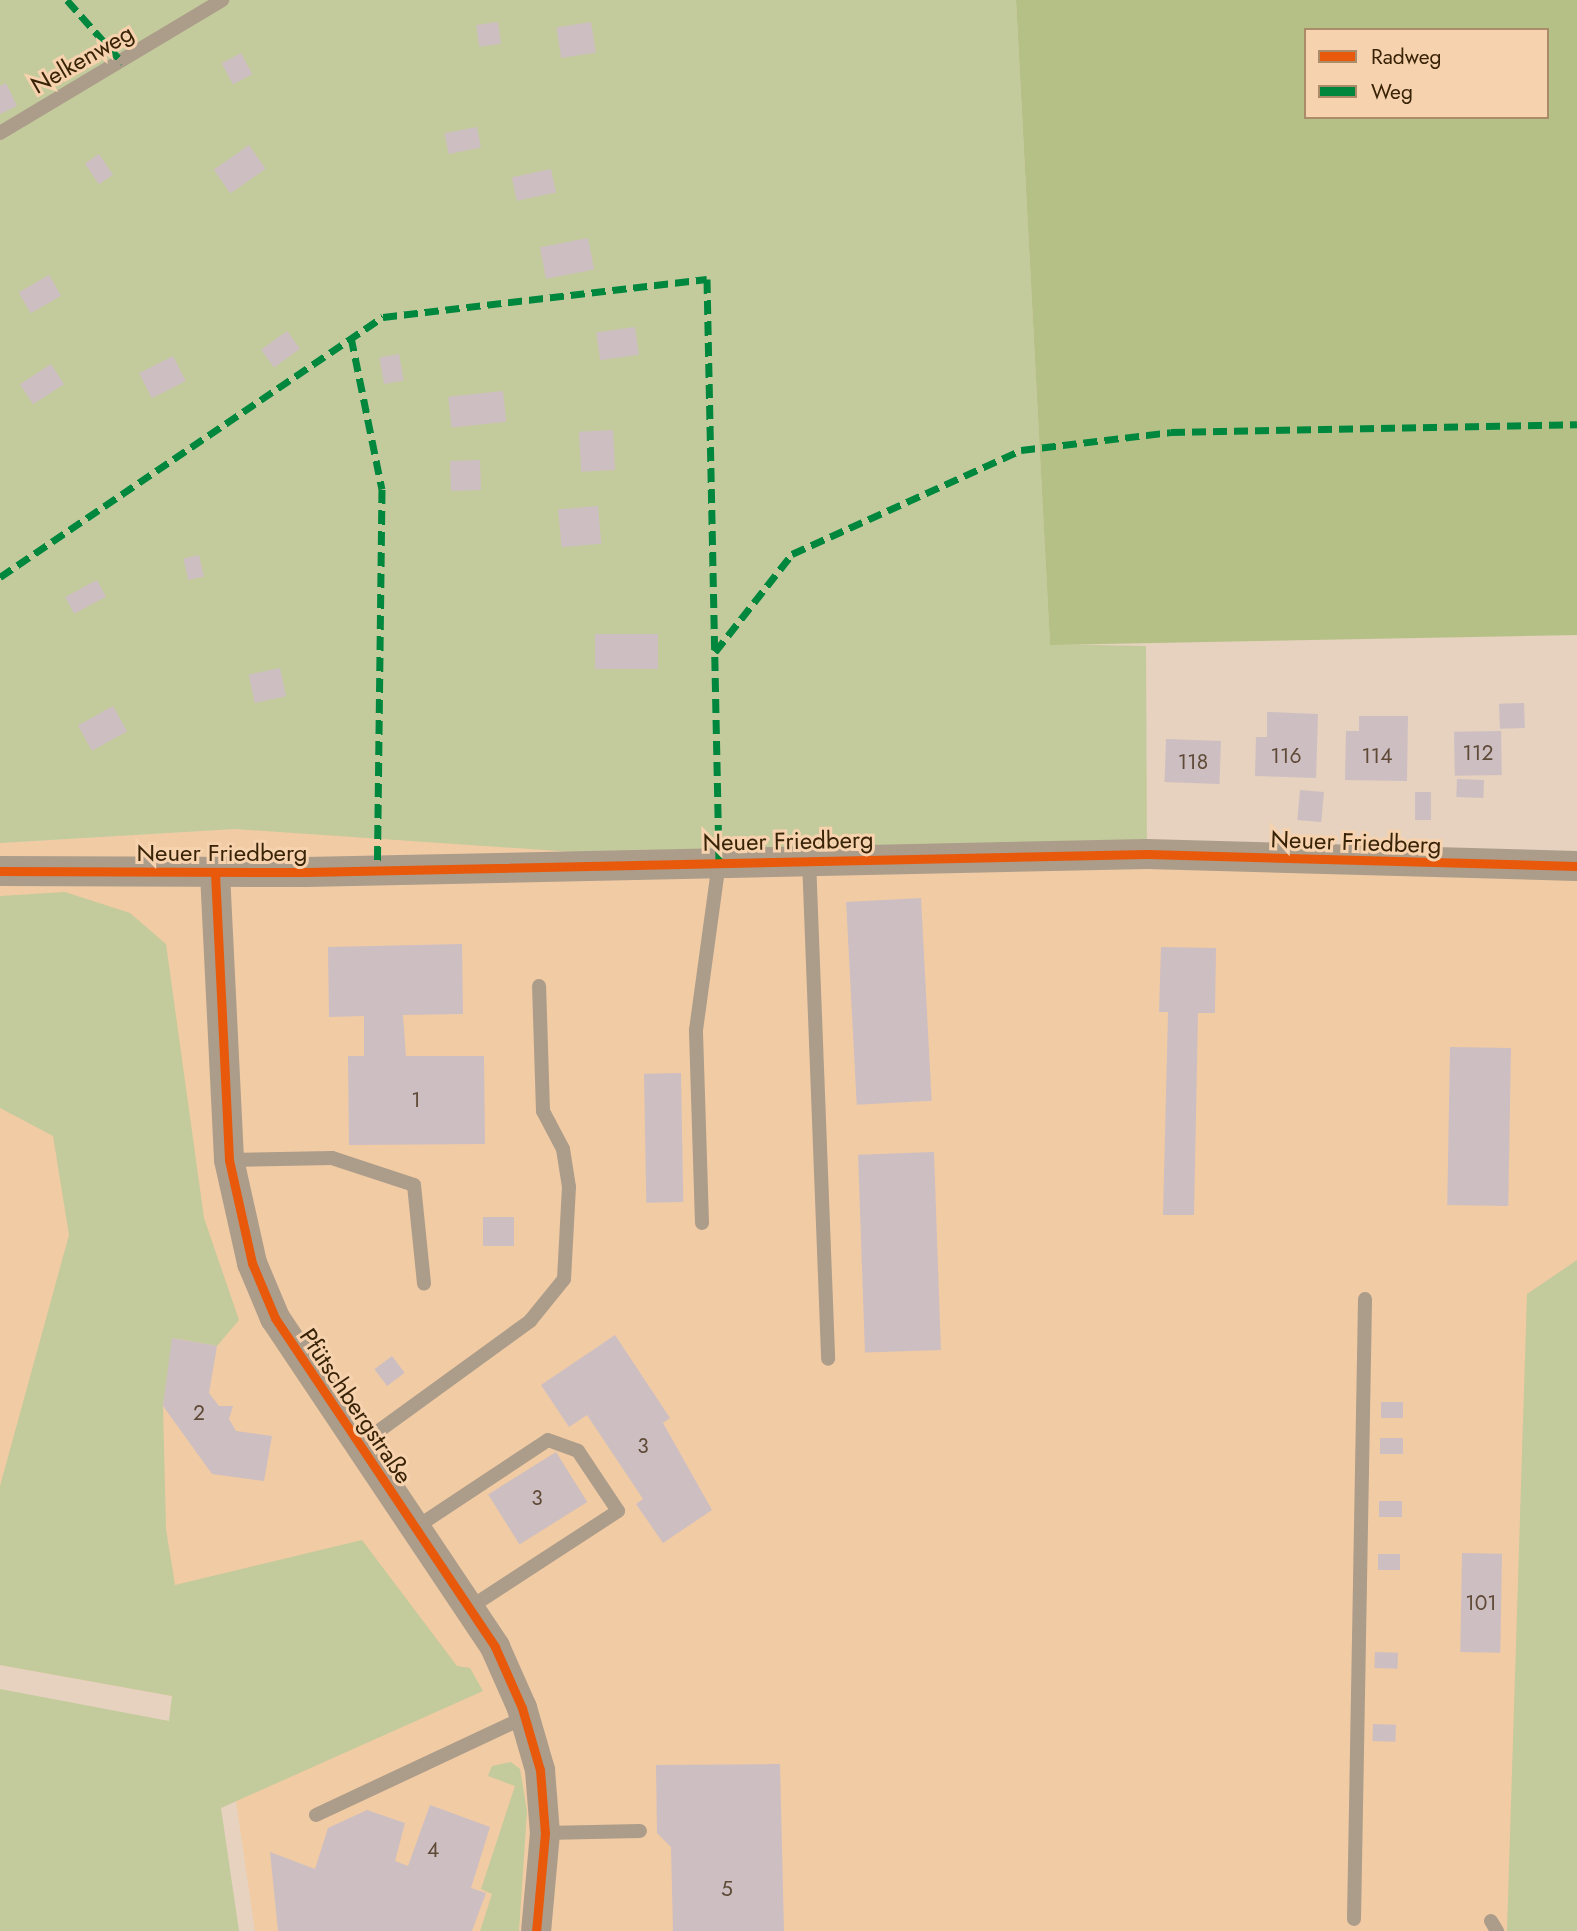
<!DOCTYPE html>
<meta charset="utf-8">
<style>
body{margin:0}
#map{position:relative;width:1577px;height:1931px;overflow:hidden;background:#e6d2be;font-family:Jost,sans-serif}
div>[style]{position:absolute}
.built>*{inset:0;background:#f1cba4}
.green>*{inset:0;background:#c3ca9c}
.forest>*{inset:0;background:#b5c086}
.building>*{inset:0;background:#cdbec2;transform-origin:0 0}
.service>*{height:14px;margin:-7px;padding:0 7px;transform-origin:7px;border-radius:7px;background:#ac9c8a}
.minor>*{height:30px;margin:-15px;padding:0 15px;transform-origin:15px;border-radius:15px;background:#ac9c8a}
.quiet>*{height:7px;margin-top:-3.5px;transform-origin:0;background:repeating-linear-gradient(90deg,#00873e 0 14px,transparent 0 21px)}
.cycleway>*{height:9px;margin:-4.5px;padding:0 4.5px;transform-origin:4.5px;border-radius:4.5px;background:#e8590c}
span{translate:-50% -50%;white-space:nowrap;text-align:center;line-height:1.15;-webkit-text-stroke:6px #f6d2ae;paint-order:stroke}
.number-label{font-size:21px;color:#5e4a36}
.number-label span{-webkit-text-stroke-width:0}
.street-label{font-size:24px;color:#392307}
.legend{position:absolute;left:1304px;top:28px;width:245px;height:91px;box-sizing:border-box;background:#f6d2ae;border:2px solid #aa8c6b;margin:0;padding:9px 12px;list-style:none;font-size:21px;color:#392307}
.legend li{display:flex;align-items:center;gap:14px;height:35px}
.legend b{width:35px;border:2px solid #aa8c6b}
</style>
<div id="map">
<div class="built">
<i style="clip-path:polygon(235px 829px,1577px 866px,1577px 1931px,255px 1931px,222px 1705px,0 1665px,0 843px)"></i>
</div>
<div class="green">
<i style="clip-path:polygon(0 0,1016px 0,1050px 644px,1146px 646px,1147px 854px,719px 862px,235px 829px,0 843px)"></i>
<i style="clip-path:polygon(65px 892px,130px 913px,166px 944px,204px 1218px,239px 1320px,217px 1346px,173px 1338px,163px 1406px,166px 1529px,175px 1585px,362px 1540px,457px 1666px,470px 1668px,483px 1691px,221px 1808px,239px 1931px,0 1931px,0 1689px,169px 1721px,172px 1696px,0 1665px,0 1486px,69px 1235px,53px 1136px,0 1108px,0 896px)"></i>
<i style="clip-path:polygon(1577px 1260px,1577px 1931px,1507px 1931px,1527px 1294px)"></i>
<i style="clip-path:polygon(511px 1762px,520px 1769px,527px 1811px,519px 1931px,480px 1931px,492px 1894px,481px 1889px,515px 1786px,488px 1776px,492px 1766px)"></i>
</div>
<div class="forest">
<i style="clip-path:polygon(evenodd,1016px 0,1577px 0,1577px 635px,1050px 645px,1016px 0,1306px 30px,1547px 30px,1547px 117px,1306px 117px,1306px 30px)"></i>
</div>
<div class="building">
<i style="left:498px;top:22px;width:22px;height:22px;rotate:82deg"></i>
<i style="left:591px;top:22px;width:31px;height:35px;rotate:81deg"></i>
<i style="left:241px;top:53px;width:24px;height:22px;rotate:62deg"></i>
<i style="clip-path:polygon(6px 83px,17px 106px,0 114px,0 86px)"></i>
<i style="left:477px;top:127px;width:21px;height:33px;rotate:79deg"></i>
<i style="left:249px;top:145px;width:29px;height:43px;rotate:55deg"></i>
<i style="left:99px;top:154px;width:25px;height:17px;rotate:56deg"></i>
<i style="left:551px;top:169px;width:24px;height:40px;rotate:78deg"></i>
<i style="left:588px;top:238px;width:32px;height:49px;rotate:79deg"></i>
<i style="left:49px;top:275px;width:24px;height:35px;rotate:60deg"></i>
<i style="left:635px;top:327px;width:28px;height:39px;rotate:82deg"></i>
<i style="left:287px;top:331px;width:22px;height:32px;rotate:54deg"></i>
<i style="left:399px;top:354px;width:27px;height:20px;rotate:80deg"></i>
<i style="left:173px;top:356px;width:28px;height:38px;rotate:63deg"></i>
<i style="left:51px;top:364px;width:24px;height:37px;rotate:57deg"></i>
<i style="left:503px;top:391px;width:31px;height:55px;rotate:84deg"></i>
<i style="left:613px;top:430px;width:40px;height:34px;rotate:87deg"></i>
<i style="left:480px;top:460px;width:30px;height:30px;rotate:88deg"></i>
<i style="left:598px;top:506px;width:38px;height:40px;rotate:85deg"></i>
<i style="left:199px;top:555px;width:22px;height:16px;rotate:77deg"></i>
<i style="left:97px;top:580px;width:19px;height:36px;rotate:62deg"></i>
<i style="left:595px;top:634px;width:63px;height:35px"></i>
<i style="left:280px;top:668px;width:29px;height:32px;rotate:78deg"></i>
<i style="left:1524px;top:703px;width:25px;height:25px;rotate:88deg"></i>
<i style="left:113px;top:706px;width:29px;height:40px;rotate:61deg"></i>
<i style="clip-path:polygon(1267px 712px,1318px 714px,1316px 778px,1255px 776px,1256px 737px,1267px 737px)"></i>
<i style="clip-path:polygon(1359px 716px,1408px 716px,1407px 781px,1345px 780px,1346px 731px,1359px 731px)"></i>
<i style="left:1501px;top:731px;width:44px;height:47px;rotate:89deg"></i>
<i style="left:1166px;top:739px;width:55px;height:43px;rotate:2deg"></i>
<i style="left:1457px;top:779px;width:27px;height:18px;rotate:2deg"></i>
<i style="left:1300px;top:790px;width:24px;height:30px;rotate:5deg"></i>
<i style="left:1415px;top:792px;width:16px;height:28px"></i>
<i style="left:921px;top:898px;width:203px;height:75px;rotate:87deg"></i>
<i style="clip-path:polygon(462px 944px,463px 1014px,403px 1015px,406px 1056px,484px 1056px,485px 1144px,349px 1145px,348px 1056px,364px 1056px,364px 1016px,329px 1017px,328px 947px)"></i>
<i style="clip-path:polygon(1161px 947px,1216px 948px,1215px 1013px,1198px 1013px,1194px 1215px,1163px 1215px,1168px 1012px,1159px 1012px)"></i>
<i style="left:1450px;top:1047px;width:61px;height:158px;rotate:1deg"></i>
<i style="left:681px;top:1073px;width:129px;height:37px;rotate:89deg"></i>
<i style="left:934px;top:1152px;width:198px;height:76px;rotate:88deg"></i>
<i style="left:483px;top:1217px;width:31px;height:29px"></i>
<i style="clip-path:polygon(615px 1335px,670px 1418px,663px 1423px,712px 1510px,663px 1543px,636px 1504px,643px 1499px,587px 1415px,569px 1427px,541px 1385px)"></i>
<i style="clip-path:polygon(172px 1338px,217px 1346px,209px 1393px,219px 1406px,233px 1406px,229px 1419px,236px 1431px,272px 1436px,264px 1481px,212px 1474px,163px 1406px)"></i>
<i style="left:392px;top:1356px;width:21px;height:22px;rotate:53deg"></i>
<i style="left:1381px;top:1402px;width:22px;height:16px"></i>
<i style="left:1380px;top:1438px;width:23px;height:16px"></i>
<i style="left:556px;top:1452px;width:59px;height:80px;rotate:58deg"></i>
<i style="left:1379px;top:1501px;width:23px;height:16px"></i>
<i style="left:1462px;top:1553px;width:40px;height:99px;rotate:1deg"></i>
<i style="left:1378px;top:1554px;width:22px;height:16px"></i>
<i style="left:1375px;top:1652px;width:23px;height:16px;rotate:2deg"></i>
<i style="left:1373px;top:1724px;width:23px;height:17px;rotate:2deg"></i>
<i style="clip-path:polygon(780px 1764px,784px 1931px,673px 1931px,671px 1847px,657px 1833px,656px 1765px)"></i>
<i style="clip-path:polygon(430px 1805px,490px 1827px,471px 1888px,486px 1893px,472px 1931px,278px 1931px,270px 1852px,315px 1869px,328px 1828px,367px 1810px,405px 1823px,395px 1861px,408px 1866px)"></i>
</div>
<div class="service">
<i style="left:0;top:133px;width:259px;rotate:-30.9deg"></i>
<i style="left:809px;top:860px;width:499px;rotate:87.8deg"></i>
<i style="left:229px;top:1160px;width:103px;rotate:-1.1deg"></i>
<i style="left:332px;top:1158px;width:86px;rotate:18.2deg"></i>
<i style="left:414px;top:1185px;width:99px;rotate:84.2deg"></i>
<i style="left:702px;top:1223px;width:193px;rotate:-91.8deg"></i>
<i style="left:696px;top:1030px;width:170px;rotate:-82.2deg"></i>
<i style="left:358px;top:1446px;width:213px;rotate:-36deg"></i>
<i style="left:530px;top:1321px;width:54px;rotate:-51deg"></i>
<i style="left:564px;top:1279px;width:92px;rotate:-86.9deg"></i>
<i style="left:569px;top:1187px;width:38px;rotate:-99deg"></i>
<i style="left:563px;top:1149px;width:43px;rotate:-117.8deg"></i>
<i style="left:543px;top:1111px;width:125px;rotate:-91.8deg"></i>
<i style="left:415px;top:1528px;width:159px;rotate:-33.5deg"></i>
<i style="left:548px;top:1440px;width:32px;rotate:20deg"></i>
<i style="left:578px;top:1451px;width:72px;rotate:56.3deg"></i>
<i style="left:618px;top:1511px;width:178px;rotate:146.9deg"></i>
<i style="left:316px;top:1815px;width:231px;rotate:-25.1deg"></i>
<i style="left:545px;top:1833px;width:95px;rotate:-1.2deg"></i>
<i style="left:1354px;top:1919px;width:620px;rotate:-88.98deg"></i>
<i style="left:1491px;top:1921px;width:12px;rotate:59deg"></i>
</div>
<div class="minor">
<i style="left:0;top:871px;width:305px;rotate:0.2deg"></i>
<i style="left:305px;top:872px;width:842px;rotate:-1.22deg"></i>
<i style="left:1147px;top:854px;width:430px;rotate:1.6deg"></i>
<i style="left:215px;top:873px;width:287px;rotate:87.2deg"></i>
<i style="left:229px;top:1160px;width:106px;rotate:77.4deg"></i>
<i style="left:252px;top:1263px;width:60px;rotate:67.3deg"></i>
<i style="left:275px;top:1318px;width:396px;rotate:56.2deg"></i>
<i style="left:495px;top:1647px;width:67px;rotate:66.1deg"></i>
<i style="left:522px;top:1708px;width:65px;rotate:73.8deg"></i>
<i style="left:540px;top:1770px;width:63px;rotate:85.5deg"></i>
<i style="left:545px;top:1833px;width:98px;rotate:95.2deg"></i>
</div>
<div class="quiet">
<i style="left:67px;top:0;width:84px;rotate:48.4deg"></i>
<i style="left:351px;top:337px;width:155px;rotate:78.5deg"></i>
<i style="left:382px;top:489px;width:382px;rotate:90.7deg"></i>
<i style="left:0;top:577px;width:463px;rotate:-34.2deg"></i>
<i style="left:383px;top:317px;width:326px;rotate:-6.7deg"></i>
<i style="left:707px;top:279px;width:583px;rotate:88.82deg"></i>
<i style="left:715px;top:652px;width:125px;rotate:-51.8deg"></i>
<i style="left:792px;top:554px;width:252px;rotate:-24.4deg"></i>
<i style="left:1021px;top:450px;width:151px;rotate:-6.8deg"></i>
<i style="left:1171px;top:432px;width:406px;rotate:-1.1deg"></i>
</div>
<div class="cycleway">
<i style="left:0;top:871px;width:305px;rotate:0.2deg"></i>
<i style="left:305px;top:872px;width:842px;rotate:-1.22deg"></i>
<i style="left:1147px;top:854px;width:430px;rotate:1.6deg"></i>
<i style="left:215px;top:873px;width:287px;rotate:87.2deg"></i>
<i style="left:229px;top:1160px;width:106px;rotate:77.4deg"></i>
<i style="left:252px;top:1263px;width:60px;rotate:67.3deg"></i>
<i style="left:275px;top:1318px;width:396px;rotate:56.2deg"></i>
<i style="left:495px;top:1647px;width:67px;rotate:66.1deg"></i>
<i style="left:522px;top:1708px;width:65px;rotate:73.8deg"></i>
<i style="left:540px;top:1770px;width:63px;rotate:85.5deg"></i>
<i style="left:545px;top:1833px;width:98px;rotate:95.2deg"></i>
</div>
<div class="number-label">
<span style="left:1478px;top:753px">112</span>
<span style="left:1286px;top:756px">116</span>
<span style="left:1377px;top:756px">114</span>
<span style="left:1193px;top:762px">118</span>
<span style="left:416px;top:1100px">1</span>
<span style="left:199px;top:1413px">2</span>
<span style="left:643px;top:1446px">3</span>
<span style="left:537px;top:1498px">3</span>
<span style="left:1481px;top:1603px">101</span>
<span style="left:433px;top:1850px">4</span>
<span style="left:727px;top:1889px">5</span>
</div>
<div class="street-label">
<span style="left:82px;top:59px;rotate:-30deg">Nelkenweg</span>
<span style="left:788px;top:841px;rotate:-1deg">Neuer Friedberg</span>
<span style="left:1356px;top:842px;rotate:2deg">Neuer Friedberg</span>
<span style="left:222px;top:853px">Neuer Friedberg</span>
<span style="left:356px;top:1406px;rotate:56deg">Pfütschbergstraße</span>
</div>
<ul class="legend">
<li><b style="height:9px;background:#e8590c"></b>Radweg</li>
<li><b style="height:9px;background:#00873e"></b>Weg</li>
</ul>
</div>
